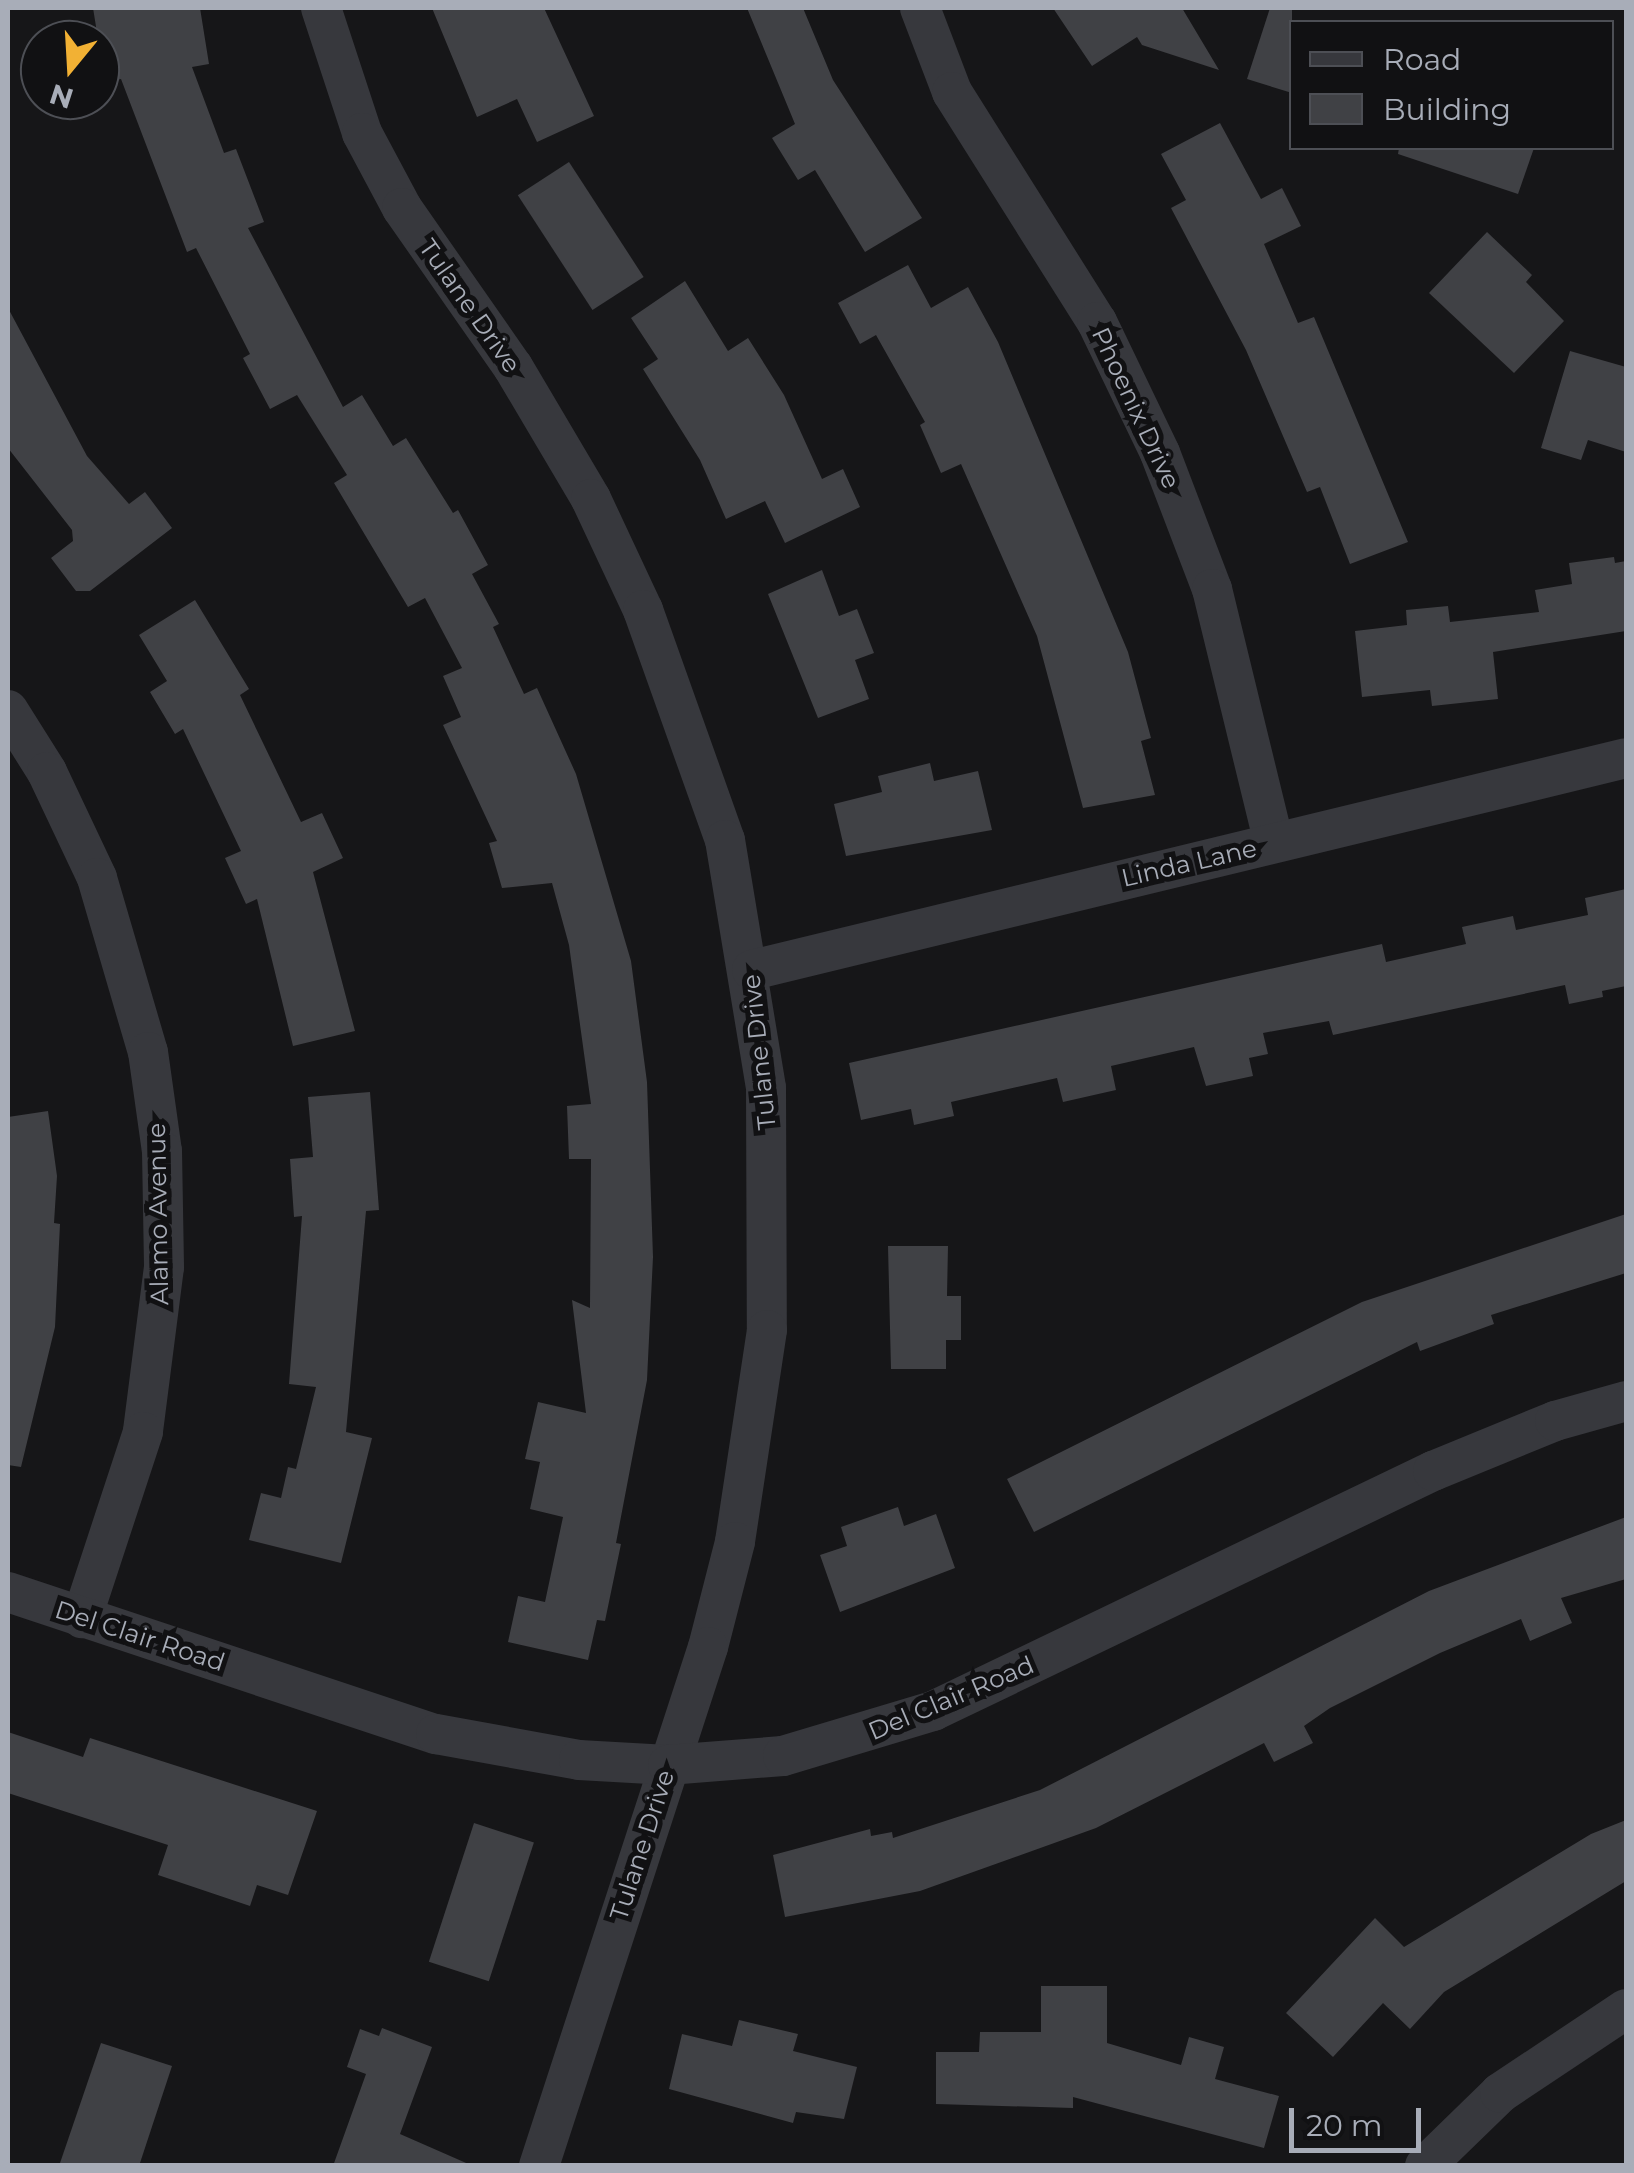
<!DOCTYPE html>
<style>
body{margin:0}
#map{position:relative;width:1634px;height:2173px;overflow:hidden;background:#161618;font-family:Montserrat,sans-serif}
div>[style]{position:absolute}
.building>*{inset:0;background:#404145;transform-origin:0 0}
.street>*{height:40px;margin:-20px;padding:0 20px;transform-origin:20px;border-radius:20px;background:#37383d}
span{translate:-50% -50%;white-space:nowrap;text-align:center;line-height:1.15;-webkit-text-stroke:10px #111113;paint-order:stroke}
.street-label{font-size:25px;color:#a8adb8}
.frame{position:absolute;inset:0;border:10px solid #a8adb8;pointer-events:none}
.legend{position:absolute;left:1289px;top:20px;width:325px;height:130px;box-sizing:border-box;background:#111113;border:2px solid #4d4f55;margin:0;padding:12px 18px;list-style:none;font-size:30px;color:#a8adb8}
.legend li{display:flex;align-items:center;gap:20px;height:50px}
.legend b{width:50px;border:2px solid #4d4f55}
.north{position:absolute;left:20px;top:20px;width:100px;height:100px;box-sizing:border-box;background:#111113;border:2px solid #4d4f55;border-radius:50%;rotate:198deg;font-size:28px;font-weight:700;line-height:40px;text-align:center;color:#a8adb8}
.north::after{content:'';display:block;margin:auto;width:35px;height:45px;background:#f2b134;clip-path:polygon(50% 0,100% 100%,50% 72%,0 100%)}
.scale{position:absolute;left:1289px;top:2108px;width:132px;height:45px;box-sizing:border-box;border:5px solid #a8adb8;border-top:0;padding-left:12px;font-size:30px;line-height:35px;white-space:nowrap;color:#a8adb8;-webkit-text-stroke:8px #111113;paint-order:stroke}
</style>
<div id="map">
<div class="building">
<i style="clip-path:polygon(93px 8px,200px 8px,209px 64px,192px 67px,224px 153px,236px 149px,264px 222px,248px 228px,343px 407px,362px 395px,393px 446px,406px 438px,453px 513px,458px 510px,488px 565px,472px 574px,499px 624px,493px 627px,524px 694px,537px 688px,576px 774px,631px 961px,647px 1082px,653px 1257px,647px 1380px,616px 1543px,621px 1544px,605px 1621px,597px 1620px,588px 1660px,508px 1642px,518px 1596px,545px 1602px,563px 1517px,530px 1509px,540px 1462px,525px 1459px,538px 1402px,586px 1413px,572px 1300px,590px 1308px,591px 1159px,569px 1159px,567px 1106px,591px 1104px,569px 945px,552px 883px,502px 888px,489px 843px,497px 841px,443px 725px,461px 717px,443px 676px,462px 668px,425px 598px,408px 607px,334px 483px,347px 475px,297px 395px,270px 409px,243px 358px,250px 354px,196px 248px,187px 252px,121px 79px,105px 82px)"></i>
<i style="clip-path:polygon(432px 8px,544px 8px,594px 116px,537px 142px,517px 99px,477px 117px)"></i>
<i style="clip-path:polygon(747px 8px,803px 8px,833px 80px,922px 218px,865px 252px,815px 170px,798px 180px,772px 138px,795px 124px)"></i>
<i style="clip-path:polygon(1053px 8px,1182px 8px,1219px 70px,1142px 45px,1137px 37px,1092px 66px)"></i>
<i style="clip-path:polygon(1270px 8px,1292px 8px,1292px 93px,1247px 79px)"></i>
<i style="clip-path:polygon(1220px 123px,1261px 199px,1282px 188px,1301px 226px,1264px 244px,1298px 323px,1314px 317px,1408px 542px,1350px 564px,1320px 487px,1307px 492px,1246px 350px,1171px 208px,1186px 200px,1161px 154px)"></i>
<i style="clip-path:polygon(1399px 148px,1534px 148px,1518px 194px,1398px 154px)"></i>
<i style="left:569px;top:162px;width:137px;height:61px;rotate:57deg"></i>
<i style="clip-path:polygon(1487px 232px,1532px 275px,1526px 282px,1564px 321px,1514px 373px,1429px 293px)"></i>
<i style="clip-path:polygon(908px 265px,931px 308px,968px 287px,998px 342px,1128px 652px,1151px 738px,1141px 741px,1155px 795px,1083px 808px,1037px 636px,961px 464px,941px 473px,920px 425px,925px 422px,876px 335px,860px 344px,838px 303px)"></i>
<i style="clip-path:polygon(685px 281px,728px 351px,748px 338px,784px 395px,822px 479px,843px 469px,860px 507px,785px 543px,765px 501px,726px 519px,700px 460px,643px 369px,658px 359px,631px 318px)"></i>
<i style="clip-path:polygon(8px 308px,87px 456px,129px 504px,145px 492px,172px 528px,90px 591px,76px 591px,51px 558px,73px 541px,72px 530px,8px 448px)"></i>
<i style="clip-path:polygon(1570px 351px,1626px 367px,1626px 452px,1588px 440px,1581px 460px,1541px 448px)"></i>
<i style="clip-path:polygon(1614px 557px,1615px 563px,1626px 561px,1626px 631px,1493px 652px,1498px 699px,1432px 706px,1430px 690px,1362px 697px,1355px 631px,1407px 625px,1406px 610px,1448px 606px,1450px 622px,1539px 612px,1535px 590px,1572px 584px,1569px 563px)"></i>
<i style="clip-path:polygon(822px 570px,839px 616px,857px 609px,874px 653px,855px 660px,869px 699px,818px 718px,768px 594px)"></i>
<i style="clip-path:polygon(195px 600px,249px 689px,240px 695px,301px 822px,322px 813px,343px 858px,313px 872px,355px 1031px,293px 1046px,257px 899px,246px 904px,225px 858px,241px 851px,183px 729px,175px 734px,150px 692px,167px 681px,139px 635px)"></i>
<i style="clip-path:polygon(930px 763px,934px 781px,978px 771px,992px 830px,846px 856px,834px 804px,882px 792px,878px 776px)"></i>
<i style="clip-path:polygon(1626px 889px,1626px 986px,1602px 991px,1603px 997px,1569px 1004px,1565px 985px,1333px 1035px,1329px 1021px,1263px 1033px,1268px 1054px,1249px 1058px,1253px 1076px,1206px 1086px,1194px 1047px,1111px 1066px,1116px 1090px,1063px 1102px,1057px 1078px,951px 1102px,954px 1116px,914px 1125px,911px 1109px,861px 1120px,849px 1063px,1382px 944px,1386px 962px,1466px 944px,1462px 927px,1513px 916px,1516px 930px,1588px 915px,1585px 898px)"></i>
<i style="clip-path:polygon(370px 1092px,379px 1210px,366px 1211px,346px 1432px,372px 1438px,341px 1563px,249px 1540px,261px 1493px,281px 1498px,288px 1467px,296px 1469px,316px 1387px,289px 1384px,302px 1216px,294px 1217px,290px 1159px,313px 1157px,308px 1097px)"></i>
<i style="clip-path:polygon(48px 1111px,57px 1176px,54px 1223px,60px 1224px,55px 1327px,21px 1467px,8px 1465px,8px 1117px)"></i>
<i style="clip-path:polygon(1626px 1214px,1626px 1273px,1491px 1315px,1494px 1324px,1420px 1351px,1417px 1342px,1034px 1532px,1007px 1479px,1362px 1302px)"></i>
<i style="clip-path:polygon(888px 1246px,948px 1246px,947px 1296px,961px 1296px,961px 1340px,946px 1340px,946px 1369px,891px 1369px)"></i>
<i style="clip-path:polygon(898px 1507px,904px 1526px,936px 1514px,955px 1568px,840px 1612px,820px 1555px,847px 1546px,841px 1527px)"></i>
<i style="clip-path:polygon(1626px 1517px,1626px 1579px,1561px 1598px,1572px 1623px,1530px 1641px,1521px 1619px,1440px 1653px,1330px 1708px,1304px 1726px,1313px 1743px,1274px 1762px,1264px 1743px,1096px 1828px,920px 1891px,785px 1917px,773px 1855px,870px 1829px,871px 1836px,892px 1832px,893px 1838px,1040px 1790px,1429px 1591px)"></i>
<i style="clip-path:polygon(8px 1732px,83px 1757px,90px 1738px,317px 1811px,288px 1895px,257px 1885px,250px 1906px,158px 1875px,168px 1845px,8px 1793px)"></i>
<i style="clip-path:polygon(1626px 1820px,1626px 1881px,1444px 1992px,1410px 2029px,1383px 2003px,1333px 2057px,1286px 2013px,1375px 1918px,1404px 1947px,1591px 1834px)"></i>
<i style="left:474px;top:1823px;width:63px;height:146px;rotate:18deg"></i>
<i style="clip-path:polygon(1041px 1986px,1107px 1986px,1107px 2043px,1181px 2065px,1189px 2037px,1224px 2047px,1215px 2079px,1279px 2096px,1264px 2148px,1073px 2097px,1073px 2108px,936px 2104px,936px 2052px,979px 2052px,980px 2032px,1041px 2032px)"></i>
<i style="clip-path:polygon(739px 2020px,798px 2034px,793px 2051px,857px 2067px,844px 2119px,796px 2112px,793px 2123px,669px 2089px,682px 2034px,732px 2046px)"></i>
<i style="clip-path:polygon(382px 2028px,432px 2047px,400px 2134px,473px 2166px,333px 2166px,366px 2074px,347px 2067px,360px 2029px,379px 2036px)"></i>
<i style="clip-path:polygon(101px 2043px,172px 2066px,139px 2166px,59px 2166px)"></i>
</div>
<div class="street">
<i style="left:321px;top:8px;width:132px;rotate:71.8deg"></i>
<i style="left:362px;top:133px;width:85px;rotate:61.9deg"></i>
<i style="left:402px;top:208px;width:194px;rotate:55.1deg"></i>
<i style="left:513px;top:367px;width:153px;rotate:59.4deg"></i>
<i style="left:591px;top:499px;width:123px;rotate:64.9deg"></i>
<i style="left:643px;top:610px;width:244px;rotate:70.4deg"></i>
<i style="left:725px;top:840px;width:251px;rotate:80.6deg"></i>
<i style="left:766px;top:1088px;width:242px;rotate:89.8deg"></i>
<i style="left:767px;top:1330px;width:214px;rotate:98.6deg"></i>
<i style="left:735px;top:1542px;width:108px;rotate:104.4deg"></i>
<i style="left:708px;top:1647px;width:546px;rotate:108.04deg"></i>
<i style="left:920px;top:8px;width:90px;rotate:69.1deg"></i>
<i style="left:952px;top:92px;width:272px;rotate:57.8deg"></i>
<i style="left:1097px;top:322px;width:145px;rotate:64.3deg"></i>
<i style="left:1160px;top:453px;width:146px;rotate:69.1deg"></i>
<i style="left:1212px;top:589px;width:261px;rotate:76.3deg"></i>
<i style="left:8px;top:710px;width:73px;rotate:57.8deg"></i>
<i style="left:47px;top:772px;width:117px;rotate:64.7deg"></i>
<i style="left:97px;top:878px;width:181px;rotate:73.7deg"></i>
<i style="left:148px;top:1052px;width:100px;rotate:82deg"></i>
<i style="left:162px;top:1151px;width:116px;rotate:89deg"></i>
<i style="left:164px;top:1267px;width:166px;rotate:97.3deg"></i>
<i style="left:143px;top:1432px;width:196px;rotate:108.2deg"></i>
<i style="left:752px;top:970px;width:899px;rotate:-13.63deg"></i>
<i style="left:8px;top:1592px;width:451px;rotate:18.4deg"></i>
<i style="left:436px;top:1734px;width:145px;rotate:10.3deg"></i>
<i style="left:579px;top:1760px;width:89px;rotate:3.2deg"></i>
<i style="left:668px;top:1765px;width:115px;rotate:-4.5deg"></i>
<i style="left:783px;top:1756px;width:157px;rotate:-16.7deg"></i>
<i style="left:933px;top:1711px;width:555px;rotate:-25.64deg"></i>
<i style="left:1433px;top:1471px;width:132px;rotate:-22.3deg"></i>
<i style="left:1555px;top:1421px;width:74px;rotate:-15.7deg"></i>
<i style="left:1425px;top:2166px;width:105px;rotate:-44.2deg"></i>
<i style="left:1500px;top:2093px;width:151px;rotate:-33.7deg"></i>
</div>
<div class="street-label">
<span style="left:470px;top:306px;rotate:55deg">Tulane Drive</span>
<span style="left:1136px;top:408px;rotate:65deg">Phoenix Drive</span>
<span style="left:1189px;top:863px;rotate:-13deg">Linda Lane</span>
<span style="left:759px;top:1052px;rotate:-96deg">Tulane Drive</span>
<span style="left:158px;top:1214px;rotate:-91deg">Alamo Avenue</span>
<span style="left:140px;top:1636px;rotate:18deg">Del Clair Road</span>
<span style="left:951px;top:1698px;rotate:-23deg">Del Clair Road</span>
<span style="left:642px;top:1845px;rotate:-72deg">Tulane Drive</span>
</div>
<div class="frame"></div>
<ul class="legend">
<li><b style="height:12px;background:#37383d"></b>Road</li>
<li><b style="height:28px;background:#404145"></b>Building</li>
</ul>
<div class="north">N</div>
<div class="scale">20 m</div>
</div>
